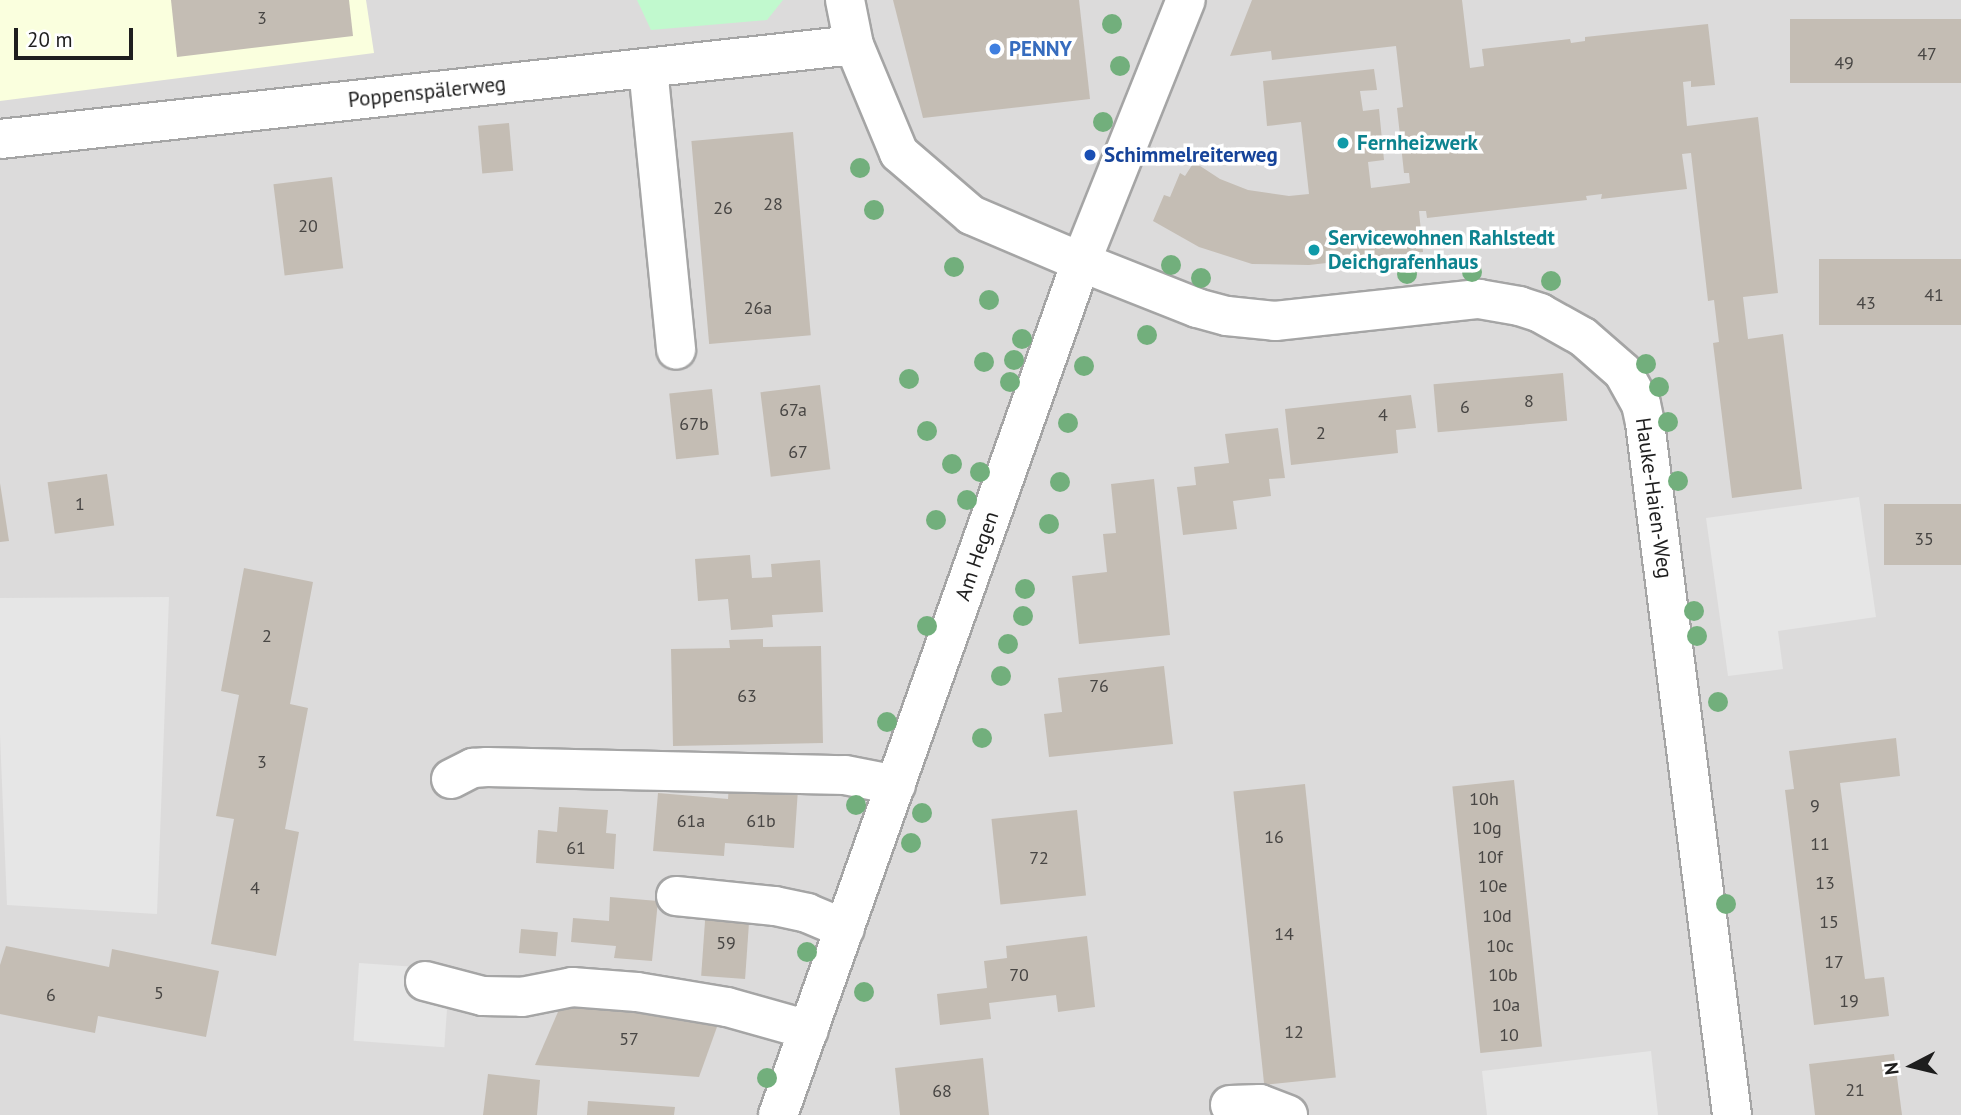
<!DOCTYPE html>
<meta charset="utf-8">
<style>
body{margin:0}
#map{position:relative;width:1961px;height:1115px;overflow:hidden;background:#efede4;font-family:"PT Sans",sans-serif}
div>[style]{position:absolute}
.residential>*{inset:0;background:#dcdbdb;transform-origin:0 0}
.education>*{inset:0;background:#faffde}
.park>*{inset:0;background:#c1f9ce}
.parking>*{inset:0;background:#e6e6e6;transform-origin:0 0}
.building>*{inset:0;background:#c4bdb4;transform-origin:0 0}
.roads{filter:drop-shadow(2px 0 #a5a5a5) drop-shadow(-2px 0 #a5a5a5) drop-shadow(0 2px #a5a5a5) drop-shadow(0 -2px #a5a5a5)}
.minor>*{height:38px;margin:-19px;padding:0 19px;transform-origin:19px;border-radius:19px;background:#fff}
.trees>*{width:20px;height:20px;margin:-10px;border-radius:50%;background:#72af7c}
.dots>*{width:19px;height:19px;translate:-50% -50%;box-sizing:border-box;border:4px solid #fff;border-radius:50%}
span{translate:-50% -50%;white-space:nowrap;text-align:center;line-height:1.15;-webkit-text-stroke:7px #fff;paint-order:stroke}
.number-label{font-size:18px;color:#484644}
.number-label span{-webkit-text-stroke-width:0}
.shop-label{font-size:21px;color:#366cbe;font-weight:700}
.left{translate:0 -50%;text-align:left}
.street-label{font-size:21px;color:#1e1e1e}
.culture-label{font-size:21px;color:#0d838f;font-weight:700}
.transit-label{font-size:21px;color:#164399;font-weight:700}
.north{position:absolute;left:1877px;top:1031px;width:70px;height:70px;-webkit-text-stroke:5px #fff;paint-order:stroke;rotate:263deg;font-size:19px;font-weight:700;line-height:28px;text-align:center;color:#1e1e1e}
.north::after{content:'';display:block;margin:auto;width:24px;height:32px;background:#1e1e1e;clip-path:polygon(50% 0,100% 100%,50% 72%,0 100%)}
.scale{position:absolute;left:14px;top:28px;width:119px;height:32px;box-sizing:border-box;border:4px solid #1e1e1e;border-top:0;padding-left:9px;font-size:21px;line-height:24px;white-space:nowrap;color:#1e1e1e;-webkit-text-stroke:5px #fff;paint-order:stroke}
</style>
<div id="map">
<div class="residential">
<i style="left:0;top:0;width:1961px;height:1115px"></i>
</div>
<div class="education">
<i style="clip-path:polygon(0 0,366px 0,374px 53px,0 101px)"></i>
</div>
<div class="park">
<i style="clip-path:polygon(637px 0,783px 0,767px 20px,651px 30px)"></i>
</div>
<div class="parking">
<i style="clip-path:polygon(1859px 497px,1876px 617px,1778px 631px,1783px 669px,1728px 676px,1706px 518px)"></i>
<i style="clip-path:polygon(169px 597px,157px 914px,7px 905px,0 735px,0 598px)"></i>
<i style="left:359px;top:963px;width:91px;height:78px;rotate:4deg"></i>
<i style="clip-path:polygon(1651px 1051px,1658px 1115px,1487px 1115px,1482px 1071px)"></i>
</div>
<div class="building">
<i style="clip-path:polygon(171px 0,349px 0,353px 36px,177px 57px)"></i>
<i style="clip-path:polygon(893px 0,1079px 0,1090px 99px,923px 118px)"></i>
<i style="clip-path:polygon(1252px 0,1462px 0,1470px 68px,1484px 66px,1482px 49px,1570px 39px,1571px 43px,1585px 41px,1585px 37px,1708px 24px,1715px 85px,1691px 87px,1691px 81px,1683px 82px,1687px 126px,1758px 117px,1778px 293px,1743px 297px,1748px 339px,1783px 334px,1802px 489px,1732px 498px,1713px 343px,1719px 342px,1714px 300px,1708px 301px,1691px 153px,1682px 154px,1687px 189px,1601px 199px,1602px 194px,1586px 196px,1587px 200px,1427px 218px,1426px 211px,1419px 211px,1423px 252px,1309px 265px,1252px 264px,1199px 247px,1153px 221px,1164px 195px,1170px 197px,1180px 173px,1185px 176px,1194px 162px,1220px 179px,1248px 190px,1289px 196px,1309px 194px,1301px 122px,1267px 126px,1263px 81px,1374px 69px,1377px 90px,1360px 91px,1363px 111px,1379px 109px,1384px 160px,1368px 162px,1371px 188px,1410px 183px,1409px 173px,1404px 173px,1397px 108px,1403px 107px,1396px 46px,1272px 60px,1271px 51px,1230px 56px)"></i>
<i style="left:1961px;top:19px;width:64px;height:171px;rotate:90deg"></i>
<i style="left:509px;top:123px;width:48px;height:31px;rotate:85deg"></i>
<i style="left:793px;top:132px;width:204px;height:102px;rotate:85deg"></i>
<i style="left:332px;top:177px;width:92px;height:59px;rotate:83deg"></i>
<i style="left:1961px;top:259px;width:66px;height:142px;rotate:90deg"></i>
<i style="left:1563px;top:373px;width:48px;height:130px;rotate:85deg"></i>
<i style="left:820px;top:385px;width:85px;height:60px;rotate:83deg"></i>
<i style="left:712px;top:389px;width:66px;height:43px;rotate:84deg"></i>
<i style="clip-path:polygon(1411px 395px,1416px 428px,1396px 430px,1398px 453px,1291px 465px,1285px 409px)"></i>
<i style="clip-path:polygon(1278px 428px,1285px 478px,1269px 479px,1271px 496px,1233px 501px,1237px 529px,1183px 535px,1177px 487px,1196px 485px,1194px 467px,1229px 463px,1225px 434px)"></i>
<i style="left:107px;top:474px;width:52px;height:60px;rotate:82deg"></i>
<i style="clip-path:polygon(1154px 479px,1170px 635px,1079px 644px,1072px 576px,1107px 572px,1103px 534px,1116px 533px,1111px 484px)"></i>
<i style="clip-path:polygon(0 483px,9px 541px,0 542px)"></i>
<i style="left:1961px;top:504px;width:61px;height:77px;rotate:90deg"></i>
<i style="clip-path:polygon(750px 555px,752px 578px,772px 577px,771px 564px,820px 560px,823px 612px,772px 615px,773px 627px,731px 630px,728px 599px,698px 601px,695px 559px)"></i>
<i style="clip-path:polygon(244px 568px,313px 582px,290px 704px,308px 708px,285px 829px,299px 832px,276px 956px,211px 944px,234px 819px,216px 816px,239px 695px,221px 691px)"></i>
<i style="clip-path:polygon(763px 639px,763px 647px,821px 646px,823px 743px,673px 746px,671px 649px,730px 648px,729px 640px)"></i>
<i style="clip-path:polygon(1164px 666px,1173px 744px,1049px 757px,1044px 714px,1062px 712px,1058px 678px)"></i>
<i style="clip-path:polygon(1896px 738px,1900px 776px,1840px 783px,1865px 979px,1884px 977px,1889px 1016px,1814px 1025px,1785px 790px,1794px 789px,1789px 751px)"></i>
<i style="left:1514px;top:780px;width:268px;height:62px;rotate:84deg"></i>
<i style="clip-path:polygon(729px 784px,798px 789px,794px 848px,725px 843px,724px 856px,653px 851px,658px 793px,728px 799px)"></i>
<i style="left:1305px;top:784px;width:295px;height:72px;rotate:84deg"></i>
<i style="clip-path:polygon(559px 807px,608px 810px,606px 833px,616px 834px,614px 869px,536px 863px,538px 830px,557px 832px)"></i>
<i style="left:1077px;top:810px;width:86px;height:86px;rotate:84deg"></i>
<i style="clip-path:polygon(610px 897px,658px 901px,652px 961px,614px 958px,616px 946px,571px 942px,573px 918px,609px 921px)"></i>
<i style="left:706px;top:907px;width:44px;height:69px;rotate:4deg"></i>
<i style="left:521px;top:929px;width:37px;height:24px;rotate:5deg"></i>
<i style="clip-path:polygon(1087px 936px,1095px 1007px,1058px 1012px,1056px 995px,989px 1003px,991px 1019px,940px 1025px,937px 994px,987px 988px,984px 961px,1007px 958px,1006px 946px)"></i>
<i style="clip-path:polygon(6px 946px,109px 967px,112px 949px,219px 971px,206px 1037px,98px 1016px,95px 1033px,0 1014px,0 965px)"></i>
<i style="clip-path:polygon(564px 998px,722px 1013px,699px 1077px,535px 1065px)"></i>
<i style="clip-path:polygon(1894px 1054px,1902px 1115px,1815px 1115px,1809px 1064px)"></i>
<i style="clip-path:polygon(983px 1058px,989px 1115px,900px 1115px,895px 1068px)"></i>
<i style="clip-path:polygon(488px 1074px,540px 1080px,537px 1115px,483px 1115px)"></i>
<i style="clip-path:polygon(588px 1101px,675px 1107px,674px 1115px,587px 1115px)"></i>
</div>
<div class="roads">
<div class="minor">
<i style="left:845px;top:0;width:46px;rotate:78.7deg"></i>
<i style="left:854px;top:45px;width:117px;rotate:67.4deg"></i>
<i style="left:899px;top:153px;width:95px;rotate:40.7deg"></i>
<i style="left:971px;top:215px;width:120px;rotate:23.1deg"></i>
<i style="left:1081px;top:262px;width:125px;rotate:21.6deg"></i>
<i style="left:1197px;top:308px;width:31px;rotate:15deg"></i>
<i style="left:1227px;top:316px;width:48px;rotate:5.9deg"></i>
<i style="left:1275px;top:321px;width:205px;rotate:-6.2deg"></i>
<i style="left:1479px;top:299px;width:41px;rotate:9.9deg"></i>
<i style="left:1519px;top:306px;width:22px;rotate:18deg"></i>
<i style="left:1540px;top:313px;width:49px;rotate:29.2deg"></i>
<i style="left:1583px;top:337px;width:53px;rotate:41.2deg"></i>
<i style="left:1623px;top:372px;width:37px;rotate:61deg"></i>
<i style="left:1641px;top:404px;width:19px;rotate:78deg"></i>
<i style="left:1645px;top:423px;width:697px;rotate:82.83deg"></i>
<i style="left:648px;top:68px;width:283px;rotate:84.3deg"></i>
<i style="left:0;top:139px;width:859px;rotate:-6.28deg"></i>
<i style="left:451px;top:779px;width:25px;rotate:-27deg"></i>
<i style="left:473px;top:768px;width:14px;rotate:-4deg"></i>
<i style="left:487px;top:767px;width:358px;rotate:1.3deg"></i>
<i style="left:845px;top:775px;width:52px;rotate:11.1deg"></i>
<i style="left:676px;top:896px;width:100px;rotate:5.8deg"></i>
<i style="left:775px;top:906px;width:33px;rotate:12deg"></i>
<i style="left:807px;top:913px;width:41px;rotate:22.8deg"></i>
<i style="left:425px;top:981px;width:60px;rotate:14.5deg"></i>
<i style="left:483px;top:996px;width:39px;rotate:1deg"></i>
<i style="left:522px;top:997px;width:51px;rotate:-11.3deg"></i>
<i style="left:572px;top:987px;width:65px;rotate:4.4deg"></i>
<i style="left:637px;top:992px;width:91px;rotate:9.5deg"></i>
<i style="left:727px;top:1007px;width:85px;rotate:15.7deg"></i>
<i style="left:1230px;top:1105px;width:30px;rotate:-2deg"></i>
<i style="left:1260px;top:1104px;width:30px;rotate:21deg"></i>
<i style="left:778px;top:1115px;width:905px;rotate:-70.44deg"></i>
<i style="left:1081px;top:262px;width:282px;rotate:-68.2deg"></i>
</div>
</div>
<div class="trees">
<i style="left:1112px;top:24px"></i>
<i style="left:1120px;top:66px"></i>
<i style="left:1103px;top:122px"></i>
<i style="left:860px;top:168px"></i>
<i style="left:874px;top:210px"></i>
<i style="left:1171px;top:265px"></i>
<i style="left:954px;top:267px"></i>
<i style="left:1472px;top:272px"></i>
<i style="left:1407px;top:274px"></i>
<i style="left:1201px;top:278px"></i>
<i style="left:1551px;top:281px"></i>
<i style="left:989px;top:300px"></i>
<i style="left:1147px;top:335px"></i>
<i style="left:1022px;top:339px"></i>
<i style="left:1014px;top:360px"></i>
<i style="left:984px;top:362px"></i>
<i style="left:1646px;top:364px"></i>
<i style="left:1084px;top:366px"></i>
<i style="left:909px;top:379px"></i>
<i style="left:1010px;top:382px"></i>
<i style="left:1659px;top:387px"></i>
<i style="left:1668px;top:422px"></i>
<i style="left:1068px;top:423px"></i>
<i style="left:927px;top:431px"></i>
<i style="left:952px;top:464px"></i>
<i style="left:980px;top:472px"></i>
<i style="left:1678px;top:481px"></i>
<i style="left:1060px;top:482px"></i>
<i style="left:967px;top:500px"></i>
<i style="left:936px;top:520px"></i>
<i style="left:1049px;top:524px"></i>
<i style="left:1025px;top:589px"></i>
<i style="left:1694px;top:611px"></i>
<i style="left:1023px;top:616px"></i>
<i style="left:927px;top:626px"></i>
<i style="left:1697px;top:636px"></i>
<i style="left:1008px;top:644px"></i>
<i style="left:1001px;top:676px"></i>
<i style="left:1718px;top:702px"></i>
<i style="left:887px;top:722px"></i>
<i style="left:982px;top:738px"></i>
<i style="left:856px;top:805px"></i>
<i style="left:922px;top:813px"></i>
<i style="left:911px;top:843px"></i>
<i style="left:1726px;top:904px"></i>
<i style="left:807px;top:952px"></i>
<i style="left:864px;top:992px"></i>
<i style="left:767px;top:1078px"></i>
</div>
<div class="dots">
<i style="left:995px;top:49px;background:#3f7fe0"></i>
<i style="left:1343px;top:143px;background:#0f9aa8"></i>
<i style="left:1090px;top:155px;background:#1a4fb4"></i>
<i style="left:1314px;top:250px;background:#0f9aa8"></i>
</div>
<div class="number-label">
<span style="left:262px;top:18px">3</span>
<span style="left:1927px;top:54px">47</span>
<span style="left:1844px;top:63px">49</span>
<span style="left:773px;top:204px">28</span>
<span style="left:723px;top:208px">26</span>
<span style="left:308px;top:226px">20</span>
<span style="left:1934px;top:295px">41</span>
<span style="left:1866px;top:303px">43</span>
<span style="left:758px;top:308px">26a</span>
<span style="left:1529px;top:401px">8</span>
<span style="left:1465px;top:407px">6</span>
<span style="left:793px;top:410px">67a</span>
<span style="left:1383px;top:415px">4</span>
<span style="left:694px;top:424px">67b</span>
<span style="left:1321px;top:433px">2</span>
<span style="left:798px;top:452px">67</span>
<span style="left:80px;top:504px">1</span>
<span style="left:1924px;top:539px">35</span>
<span style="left:267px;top:636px">2</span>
<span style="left:1099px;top:686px">76</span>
<span style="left:747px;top:696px">63</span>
<span style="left:262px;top:762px">3</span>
<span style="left:1484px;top:799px">10h</span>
<span style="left:1815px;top:806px">9</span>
<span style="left:691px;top:821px">61a</span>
<span style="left:761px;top:821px">61b</span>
<span style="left:1487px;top:828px">10g</span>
<span style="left:1274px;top:837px">16</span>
<span style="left:1820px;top:844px">11</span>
<span style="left:576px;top:848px">61</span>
<span style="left:1490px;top:857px">10f</span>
<span style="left:1039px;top:858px">72</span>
<span style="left:1825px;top:883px">13</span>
<span style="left:1493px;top:886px">10e</span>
<span style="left:255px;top:888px">4</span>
<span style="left:1497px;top:916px">10d</span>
<span style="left:1829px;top:922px">15</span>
<span style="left:1284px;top:934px">14</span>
<span style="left:726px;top:943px">59</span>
<span style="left:1500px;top:946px">10c</span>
<span style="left:1834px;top:962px">17</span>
<span style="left:1019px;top:975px">70</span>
<span style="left:1503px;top:975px">10b</span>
<span style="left:159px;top:993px">5</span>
<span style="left:51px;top:995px">6</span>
<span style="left:1849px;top:1001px">19</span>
<span style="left:1506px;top:1005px">10a</span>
<span style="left:1294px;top:1032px">12</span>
<span style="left:1509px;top:1035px">10</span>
<span style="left:629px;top:1039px">57</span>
<span style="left:1855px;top:1090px">21</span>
<span style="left:942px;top:1091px">68</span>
</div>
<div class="shop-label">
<span class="left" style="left:1009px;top:49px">PENNY</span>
</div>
<div class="street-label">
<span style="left:427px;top:92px;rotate:-6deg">Poppenspälerweg</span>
<span style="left:1654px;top:498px;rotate:82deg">Hauke-Haien-Weg</span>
<span style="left:977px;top:556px;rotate:-71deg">Am Hegen</span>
</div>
<div class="culture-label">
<span class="left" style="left:1357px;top:143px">Fernheizwerk</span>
<span class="left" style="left:1328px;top:250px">Servicewohnen Rahlstedt<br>Deichgrafenhaus</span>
</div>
<div class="transit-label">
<span class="left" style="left:1104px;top:155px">Schimmelreiterweg</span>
</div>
<div class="north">N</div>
<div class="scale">20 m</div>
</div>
